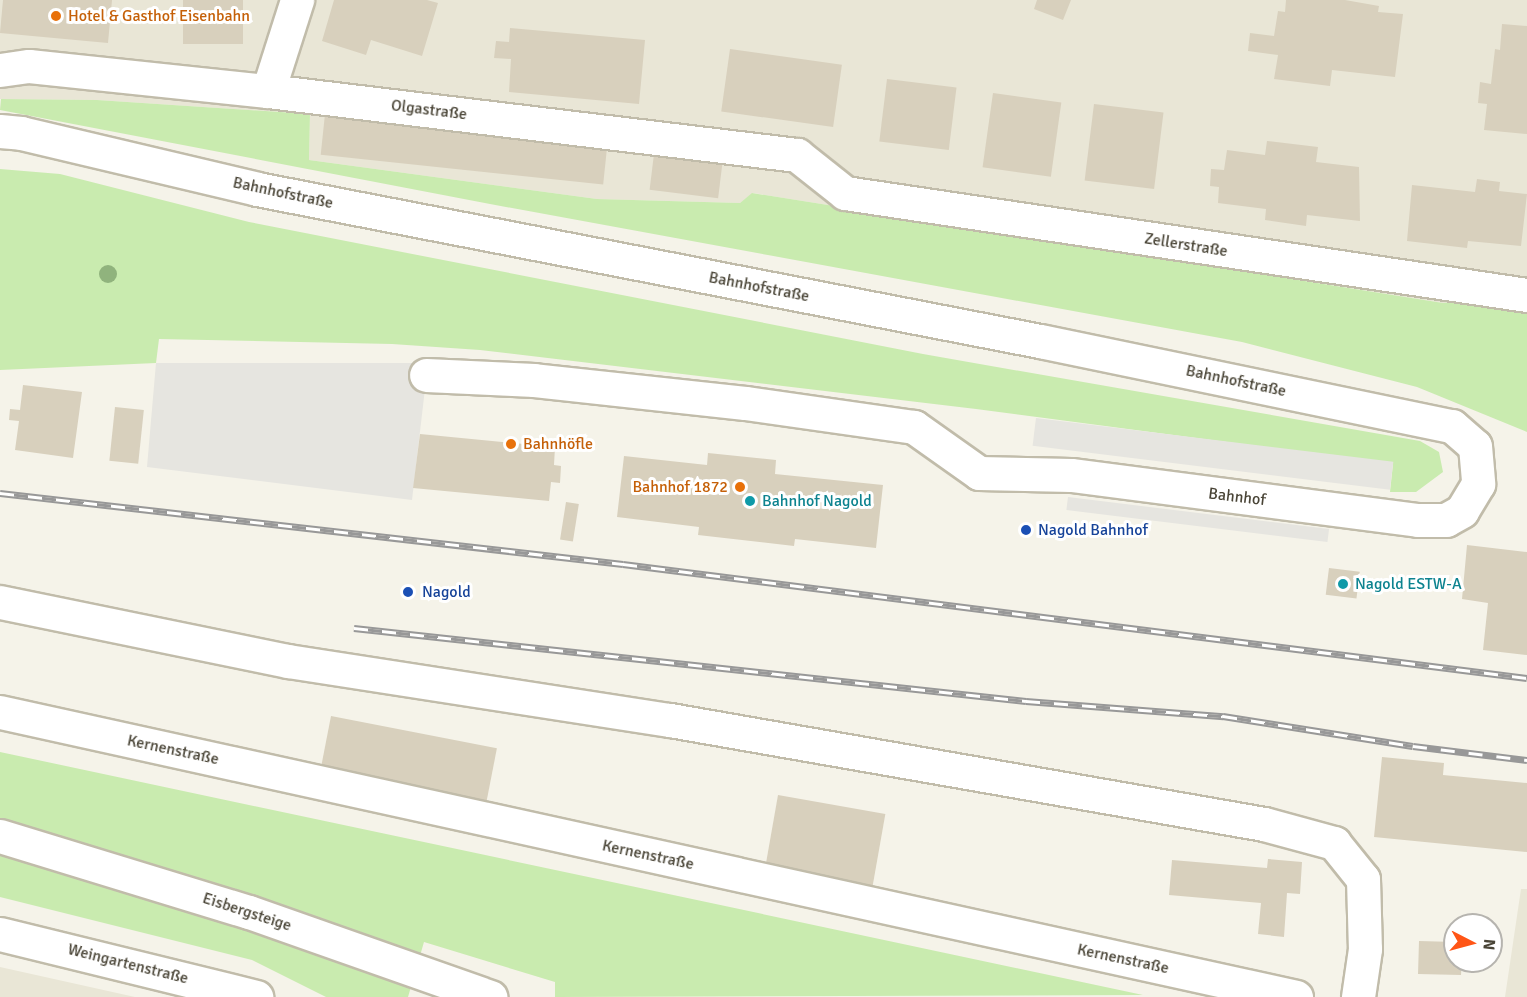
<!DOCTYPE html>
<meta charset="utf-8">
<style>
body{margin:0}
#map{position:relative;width:1527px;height:997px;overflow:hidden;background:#f5f3e9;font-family:Signika,sans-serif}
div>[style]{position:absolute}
.residential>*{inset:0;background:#e9e6d6}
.green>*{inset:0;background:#c9ebaf}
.parking>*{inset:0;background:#e6e5e0;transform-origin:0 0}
.building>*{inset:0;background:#d8d0bd;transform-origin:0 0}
.roads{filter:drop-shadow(2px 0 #c1bcaa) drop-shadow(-2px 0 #c1bcaa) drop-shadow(0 2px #c1bcaa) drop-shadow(0 -2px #c1bcaa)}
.minor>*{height:33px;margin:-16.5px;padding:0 16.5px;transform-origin:16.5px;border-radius:16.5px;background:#fff}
.rail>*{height:7px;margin-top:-3.5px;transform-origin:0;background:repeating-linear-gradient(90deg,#fff 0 14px,#989898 0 28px);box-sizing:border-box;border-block:2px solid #989898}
.trees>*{width:18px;height:18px;margin:-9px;border-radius:50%;background:#90b37d}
.dots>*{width:16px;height:16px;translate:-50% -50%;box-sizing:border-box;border:3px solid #fff;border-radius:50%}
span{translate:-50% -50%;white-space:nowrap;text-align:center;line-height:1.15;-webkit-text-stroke:6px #fff;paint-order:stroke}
.food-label{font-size:16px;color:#c56008}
.left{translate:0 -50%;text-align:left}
.right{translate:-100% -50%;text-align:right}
.street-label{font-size:16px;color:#494436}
.culture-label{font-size:16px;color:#0d838f}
.transit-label{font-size:16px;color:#164399}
.north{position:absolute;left:1443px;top:913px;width:60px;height:60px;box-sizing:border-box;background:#fff;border:2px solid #b6b4af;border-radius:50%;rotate:96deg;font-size:16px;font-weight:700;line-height:24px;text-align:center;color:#494436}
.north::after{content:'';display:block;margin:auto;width:21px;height:27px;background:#ff5516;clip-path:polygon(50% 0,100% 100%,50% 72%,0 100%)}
</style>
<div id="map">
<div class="residential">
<i style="clip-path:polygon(0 0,1527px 0,1527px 294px,1443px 303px,753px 193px,740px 203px,597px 199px,309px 160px,310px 114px,97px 100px,0 99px)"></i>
<i style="clip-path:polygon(1521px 889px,1527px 889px,1527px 997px,1505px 997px)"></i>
<i style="clip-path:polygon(0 967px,135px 997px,0 997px)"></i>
</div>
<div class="green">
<i style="clip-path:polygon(1px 99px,97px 100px,310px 114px,309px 160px,597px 199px,740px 203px,752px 193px,1443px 303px,1527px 294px,1527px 432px,1417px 387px,1242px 342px,490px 204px,0 110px)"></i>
<i style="clip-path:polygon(0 169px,60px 174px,249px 222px,923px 354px,1420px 441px,1439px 452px,1443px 472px,1416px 492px,1390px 492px,1393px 464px,976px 409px,480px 350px,392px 344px,159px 339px,156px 363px,0 370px)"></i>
<i style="clip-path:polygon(0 752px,645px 889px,1143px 995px,555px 997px,555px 982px,424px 942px,408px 997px,326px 997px,252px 960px,0 897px)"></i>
</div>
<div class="parking">
<i style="clip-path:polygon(156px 363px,428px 363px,412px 500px,147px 467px)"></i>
<i style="left:1036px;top:418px;width:360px;height:28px;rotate:7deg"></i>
<i style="left:1068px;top:497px;width:263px;height:13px;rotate:7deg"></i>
</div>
<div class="building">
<i style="clip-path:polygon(3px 0,112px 0,108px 43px,0 33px)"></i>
<i style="left:183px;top:0;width:60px;height:44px"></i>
<i style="clip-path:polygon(334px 0,427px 0,438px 3px,422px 56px,371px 40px,366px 55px,322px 41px)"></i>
<i style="clip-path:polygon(1037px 0,1071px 0,1063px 20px,1034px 9px)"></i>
<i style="clip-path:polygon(1286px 0,1345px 0,1379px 6px,1378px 12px,1403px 14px,1395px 77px,1332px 70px,1330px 86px,1274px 79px,1278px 55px,1248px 51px,1250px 33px,1274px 36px,1278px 11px,1285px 12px)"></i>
<i style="clip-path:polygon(1502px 24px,1527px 26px,1527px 134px,1484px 130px,1487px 104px,1478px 103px,1480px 82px,1491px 84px,1495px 49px,1500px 50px)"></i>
<i style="clip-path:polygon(510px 28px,645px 40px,639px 104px,509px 92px,511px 59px,494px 58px,496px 41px,509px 42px)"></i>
<i style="left:730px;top:49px;width:113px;height:63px;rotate:8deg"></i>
<i style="left:887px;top:79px;width:70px;height:63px;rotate:7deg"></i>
<i style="left:993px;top:93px;width:69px;height:75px;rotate:8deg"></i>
<i style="left:1094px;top:104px;width:70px;height:77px;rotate:7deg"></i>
<i style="left:325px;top:114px;width:284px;height:41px;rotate:6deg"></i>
<i style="clip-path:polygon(1267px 141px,1318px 147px,1316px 162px,1359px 167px,1360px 221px,1307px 215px,1306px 226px,1265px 220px,1266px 209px,1218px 203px,1219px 187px,1210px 186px,1211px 169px,1224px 170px,1227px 150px,1265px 155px)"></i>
<i style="left:654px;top:154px;width:69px;height:36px;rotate:7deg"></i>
<i style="clip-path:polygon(1477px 179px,1500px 182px,1499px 191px,1527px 194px,1521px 246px,1468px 241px,1467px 248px,1407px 241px,1412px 185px,1475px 192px)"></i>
<i style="clip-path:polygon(23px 385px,82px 392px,73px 458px,15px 450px,19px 421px,9px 420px,10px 409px,20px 410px)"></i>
<i style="left:115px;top:407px;width:29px;height:54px;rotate:6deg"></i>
<i style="clip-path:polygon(420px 434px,555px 447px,554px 465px,561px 466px,560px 483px,551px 482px,549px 501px,413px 488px)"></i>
<i style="clip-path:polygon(708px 453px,776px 460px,775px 474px,883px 485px,876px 548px,795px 539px,794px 546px,698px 535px,699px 527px,617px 517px,624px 456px,707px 465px)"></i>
<i style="left:566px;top:502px;width:13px;height:38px;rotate:9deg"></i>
<i style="clip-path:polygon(1467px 545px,1527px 552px,1527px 655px,1483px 650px,1488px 603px,1462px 599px)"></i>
<i style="left:1329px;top:568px;width:31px;height:27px;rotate:7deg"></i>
<i style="left:331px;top:716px;width:169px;height:54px;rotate:11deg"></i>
<i style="clip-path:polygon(1382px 757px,1444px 763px,1443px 775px,1527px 783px,1527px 852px,1374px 837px)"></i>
<i style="left:778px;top:795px;width:109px;height:74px;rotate:10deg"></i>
<i style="clip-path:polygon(1268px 859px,1302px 862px,1300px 894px,1287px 893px,1284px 937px,1258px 934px,1261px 903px,1169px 895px,1172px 860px,1267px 868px)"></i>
<i style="clip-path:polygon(1419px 941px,1455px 942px,1455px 961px,1462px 961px,1461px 975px,1418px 974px)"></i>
</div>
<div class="roads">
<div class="minor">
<i style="left:0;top:70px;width:29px;rotate:-8deg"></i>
<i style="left:29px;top:66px;width:240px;rotate:6deg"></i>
<i style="left:268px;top:91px;width:533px;rotate:6.9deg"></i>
<i style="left:797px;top:155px;width:61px;rotate:38.4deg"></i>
<i style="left:845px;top:193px;width:690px;rotate:8.51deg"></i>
<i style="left:268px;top:91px;width:96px;rotate:-72.3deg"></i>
<i style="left:0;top:131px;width:21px;rotate:5deg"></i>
<i style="left:21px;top:133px;width:243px;rotate:13.3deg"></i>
<i style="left:257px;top:189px;width:798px;rotate:10.99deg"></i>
<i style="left:1040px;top:341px;width:421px;rotate:11.7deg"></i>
<i style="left:1452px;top:426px;width:30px;rotate:41deg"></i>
<i style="left:1475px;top:446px;width:38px;rotate:85deg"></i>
<i style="left:1478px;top:484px;width:31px;rotate:121deg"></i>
<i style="left:1462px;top:511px;width:18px;rotate:151deg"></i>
<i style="left:1446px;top:520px;width:28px;rotate:180deg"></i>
<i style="left:1418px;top:520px;width:350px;rotate:-172.6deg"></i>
<i style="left:1071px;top:475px;width:92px;rotate:-178.8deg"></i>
<i style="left:979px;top:473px;width:80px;rotate:-144.7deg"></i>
<i style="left:914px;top:427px;width:171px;rotate:-171.9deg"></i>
<i style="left:745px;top:403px;width:212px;rotate:-173.8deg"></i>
<i style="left:534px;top:380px;width:108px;rotate:-177.3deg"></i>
<i style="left:0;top:602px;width:294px;rotate:11.6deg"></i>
<i style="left:288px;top:661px;width:387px;rotate:8.8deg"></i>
<i style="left:670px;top:720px;width:603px;rotate:9.93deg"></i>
<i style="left:1264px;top:824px;width:73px;rotate:15.2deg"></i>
<i style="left:1334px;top:843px;width:46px;rotate:51.1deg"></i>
<i style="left:1363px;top:879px;width:70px;rotate:88.4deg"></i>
<i style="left:1365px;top:949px;width:49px;rotate:98.3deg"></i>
<i style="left:0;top:712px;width:1327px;rotate:12.4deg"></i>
<i style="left:0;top:836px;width:260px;rotate:17deg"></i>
<i style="left:249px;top:912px;width:256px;rotate:19.4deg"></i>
<i style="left:0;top:934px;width:264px;rotate:13.8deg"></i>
</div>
</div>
<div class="rail">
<i style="left:0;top:493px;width:627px;rotate:6.5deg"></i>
<i style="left:623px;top:564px;width:911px;rotate:7.19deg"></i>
<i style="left:354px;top:628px;width:676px;rotate:6.2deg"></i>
<i style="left:1026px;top:701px;width:198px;rotate:4.4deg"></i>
<i style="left:1223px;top:716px;width:192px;rotate:9deg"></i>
<i style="left:1413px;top:746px;width:115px;rotate:7deg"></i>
</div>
<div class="trees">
<i style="left:108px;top:274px"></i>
</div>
<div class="dots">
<i style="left:56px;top:16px;background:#e8710a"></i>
<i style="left:511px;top:444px;background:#e8710a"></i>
<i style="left:740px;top:487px;background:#e8710a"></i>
<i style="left:750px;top:501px;background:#0f9aa8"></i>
<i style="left:1026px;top:530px;background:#1a4fb4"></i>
<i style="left:1343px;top:584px;background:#0f9aa8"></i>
<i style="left:408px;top:592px;background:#1a4fb4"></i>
</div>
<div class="food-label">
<span class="left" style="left:68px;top:16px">Hotel &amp; Gasthof Eisenbahn</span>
<span class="left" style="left:523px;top:444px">Bahnhöfle</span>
<span class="right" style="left:728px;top:487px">Bahnhof 1872</span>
</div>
<div class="street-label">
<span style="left:429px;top:110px;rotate:7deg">Olgastraße</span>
<span style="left:283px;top:193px;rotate:12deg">Bahnhofstraße</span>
<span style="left:1186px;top:245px;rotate:9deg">Zellerstraße</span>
<span style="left:759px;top:287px;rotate:11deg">Bahnhofstraße</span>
<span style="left:1236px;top:381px;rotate:12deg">Bahnhofstraße</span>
<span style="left:1237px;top:497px;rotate:7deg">Bahnhof</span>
<span style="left:173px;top:750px;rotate:12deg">Kernenstraße</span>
<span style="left:648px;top:855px;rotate:12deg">Kernenstraße</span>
<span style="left:247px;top:912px;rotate:18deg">Eisbergsteige</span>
<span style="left:1123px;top:959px;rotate:12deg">Kernenstraße</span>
<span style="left:128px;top:964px;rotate:14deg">Weingartenstraße</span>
</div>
<div class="culture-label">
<span class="left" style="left:762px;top:501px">Bahnhof Nagold</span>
<span class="left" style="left:1355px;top:584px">Nagold ESTW-A</span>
</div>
<div class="transit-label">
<span class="left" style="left:1038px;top:530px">Nagold Bahnhof</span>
<span class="left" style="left:422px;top:592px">Nagold</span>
</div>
<div class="north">N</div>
</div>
